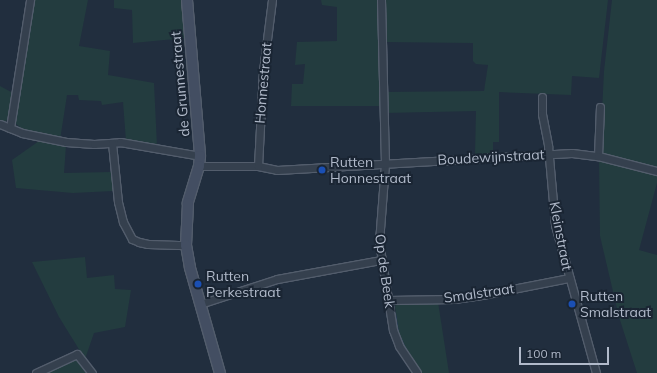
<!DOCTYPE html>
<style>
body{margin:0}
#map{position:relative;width:657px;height:373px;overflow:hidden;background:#212e3e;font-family:Mulish,sans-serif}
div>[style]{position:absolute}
.green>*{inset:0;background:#233c3f}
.stream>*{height:2px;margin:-1px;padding:0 1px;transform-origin:1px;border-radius:1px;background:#324765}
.roads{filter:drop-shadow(1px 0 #535d6c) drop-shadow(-1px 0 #535d6c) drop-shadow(0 1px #535d6c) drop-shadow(0 -1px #535d6c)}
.street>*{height:7px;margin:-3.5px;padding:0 3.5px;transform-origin:3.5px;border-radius:3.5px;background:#35404e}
.secondary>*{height:10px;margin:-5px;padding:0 5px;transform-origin:5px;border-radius:5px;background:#434e62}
.dots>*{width:11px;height:11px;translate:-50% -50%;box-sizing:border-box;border:2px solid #1a2533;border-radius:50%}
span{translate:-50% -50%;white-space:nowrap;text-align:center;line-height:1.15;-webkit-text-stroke:4px #1a2533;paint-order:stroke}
.street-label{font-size:14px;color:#b1baca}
.poi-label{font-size:14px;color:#b1baca}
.left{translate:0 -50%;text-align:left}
.scale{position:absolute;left:519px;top:347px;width:90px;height:18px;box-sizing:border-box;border:2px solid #b1baca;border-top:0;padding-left:5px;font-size:12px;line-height:14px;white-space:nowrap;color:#b1baca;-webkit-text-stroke:3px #1a2533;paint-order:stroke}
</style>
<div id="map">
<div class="green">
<i style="clip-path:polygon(33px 0,88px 0,79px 46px,110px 51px,108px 75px,154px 83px,157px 146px,126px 141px,123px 102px,102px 105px,101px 101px,79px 100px,78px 95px,67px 95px,60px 140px,22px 129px,14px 122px)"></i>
<i style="clip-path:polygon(114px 0,183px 0,185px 38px,133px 43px,132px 10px,114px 8px)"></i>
<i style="clip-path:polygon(321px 0,379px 0,381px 106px,291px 106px,292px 84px,303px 84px,305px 64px,295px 65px,297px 42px,337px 41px,337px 7px,322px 5px)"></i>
<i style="clip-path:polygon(383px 0,608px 0,599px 78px,572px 76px,571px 95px,499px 92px,499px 142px,493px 142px,493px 154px,475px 155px,476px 111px,385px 113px,384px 92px,484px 91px,488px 65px,476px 64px,473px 61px,473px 43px,383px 42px)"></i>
<i style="clip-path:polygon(612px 0,657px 0,657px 167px,600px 153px,604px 71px)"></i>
<i style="clip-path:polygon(0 86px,13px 93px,9px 119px,4px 122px,0 121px)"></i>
<i style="clip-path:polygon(39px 141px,66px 145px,64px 173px,112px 172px,113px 191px,73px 193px,16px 188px,12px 160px)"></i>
<i style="clip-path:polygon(599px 161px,657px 174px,657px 183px,639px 250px,657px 255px,657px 373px,637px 373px,619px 317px,600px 236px)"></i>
<i style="clip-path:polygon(85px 257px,87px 278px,114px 275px,115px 289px,131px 290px,125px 327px,94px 333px,85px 359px,59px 317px,32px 262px)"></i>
<i style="clip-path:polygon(438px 302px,449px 373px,422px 373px,404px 345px,399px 333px,395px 306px,400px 303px)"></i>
<i style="clip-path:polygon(76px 358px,89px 373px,42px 373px)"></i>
</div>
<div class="stream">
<i style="left:385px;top:14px;width:14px;rotate:-90deg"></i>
<i style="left:395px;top:314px;width:19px;rotate:81deg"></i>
<i style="left:398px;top:333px;width:19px;rotate:65deg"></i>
</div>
<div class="roads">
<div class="street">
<i style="left:381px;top:0;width:164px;rotate:88.6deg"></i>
<i style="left:385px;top:164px;width:78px;rotate:94.4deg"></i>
<i style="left:379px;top:242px;width:89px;rotate:81deg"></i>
<i style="left:393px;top:330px;width:17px;rotate:69deg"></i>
<i style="left:399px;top:346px;width:32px;rotate:56deg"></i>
<i style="left:542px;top:97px;width:17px;rotate:90deg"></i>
<i style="left:542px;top:114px;width:33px;rotate:79deg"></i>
<i style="left:548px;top:146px;width:79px;rotate:84.9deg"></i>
<i style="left:555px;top:225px;width:154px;rotate:74.5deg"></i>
<i style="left:0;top:124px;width:24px;rotate:22deg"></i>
<i style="left:22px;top:133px;width:45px;rotate:11.6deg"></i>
<i style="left:66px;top:142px;width:28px;rotate:4deg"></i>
<i style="left:94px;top:144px;width:26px;rotate:-4deg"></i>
<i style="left:120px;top:142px;width:81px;rotate:9.9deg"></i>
<i style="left:10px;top:128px;width:130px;rotate:-81.1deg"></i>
<i style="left:112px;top:143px;width:59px;rotate:84.2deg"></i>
<i style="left:118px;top:202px;width:21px;rotate:76deg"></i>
<i style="left:123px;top:222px;width:19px;rotate:62deg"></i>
<i style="left:132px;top:239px;width:8px;rotate:23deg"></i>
<i style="left:139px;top:242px;width:9px;rotate:13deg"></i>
<i style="left:148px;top:244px;width:38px;rotate:2deg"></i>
<i style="left:598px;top:156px;width:49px;rotate:-87.7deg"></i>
<i style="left:199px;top:166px;width:59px"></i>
<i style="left:258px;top:166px;width:19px;rotate:12deg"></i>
<i style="left:277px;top:170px;width:295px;rotate:-3.3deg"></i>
<i style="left:572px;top:153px;width:26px;rotate:7deg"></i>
<i style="left:598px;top:156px;width:61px;rotate:14.3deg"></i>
<i style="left:258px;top:166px;width:95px;rotate:-87deg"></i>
<i style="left:263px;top:71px;width:72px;rotate:-82.8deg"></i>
<i style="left:389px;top:300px;width:65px;rotate:-0.9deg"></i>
<i style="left:454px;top:299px;width:28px;rotate:-8deg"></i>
<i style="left:482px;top:295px;width:89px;rotate:-11.1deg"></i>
<i style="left:200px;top:304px;width:81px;rotate:-18deg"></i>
<i style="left:277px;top:279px;width:106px;rotate:-10.4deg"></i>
<i style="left:36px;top:373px;width:45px;rotate:-24.9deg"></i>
<i style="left:77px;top:354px;width:24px;rotate:52deg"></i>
</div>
<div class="secondary">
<i style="left:187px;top:0;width:157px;rotate:85.2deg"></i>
<i style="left:200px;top:156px;width:10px;rotate:96deg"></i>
<i style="left:199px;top:166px;width:39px;rotate:107deg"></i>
<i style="left:188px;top:203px;width:42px;rotate:92.7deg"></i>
<i style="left:186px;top:245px;width:23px;rotate:80deg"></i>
<i style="left:190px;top:268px;width:109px;rotate:74.1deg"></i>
</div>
</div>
<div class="dots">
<i style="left:322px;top:170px;background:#1a4fb4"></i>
<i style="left:198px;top:284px;background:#1a4fb4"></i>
<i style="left:572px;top:304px;background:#1a4fb4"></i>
</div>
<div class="street-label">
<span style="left:263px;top:83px;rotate:-85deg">Honnestraat</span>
<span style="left:180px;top:84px;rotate:-95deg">de Grunnestraat</span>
<span style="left:491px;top:157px;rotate:-3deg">Boudewijnstraat</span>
<span style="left:561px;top:236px;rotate:79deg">Kleinstraat</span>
<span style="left:385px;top:271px;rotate:82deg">Op de Beek</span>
<span style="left:479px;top:293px;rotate:-8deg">Smalstraat</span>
</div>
<div class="poi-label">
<span class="left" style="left:330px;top:170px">Rutten<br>Honnestraat</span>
<span class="left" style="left:206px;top:284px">Rutten<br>Perkestraat</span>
<span class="left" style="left:580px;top:304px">Rutten<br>Smalstraat</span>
</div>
<div class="scale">100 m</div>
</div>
